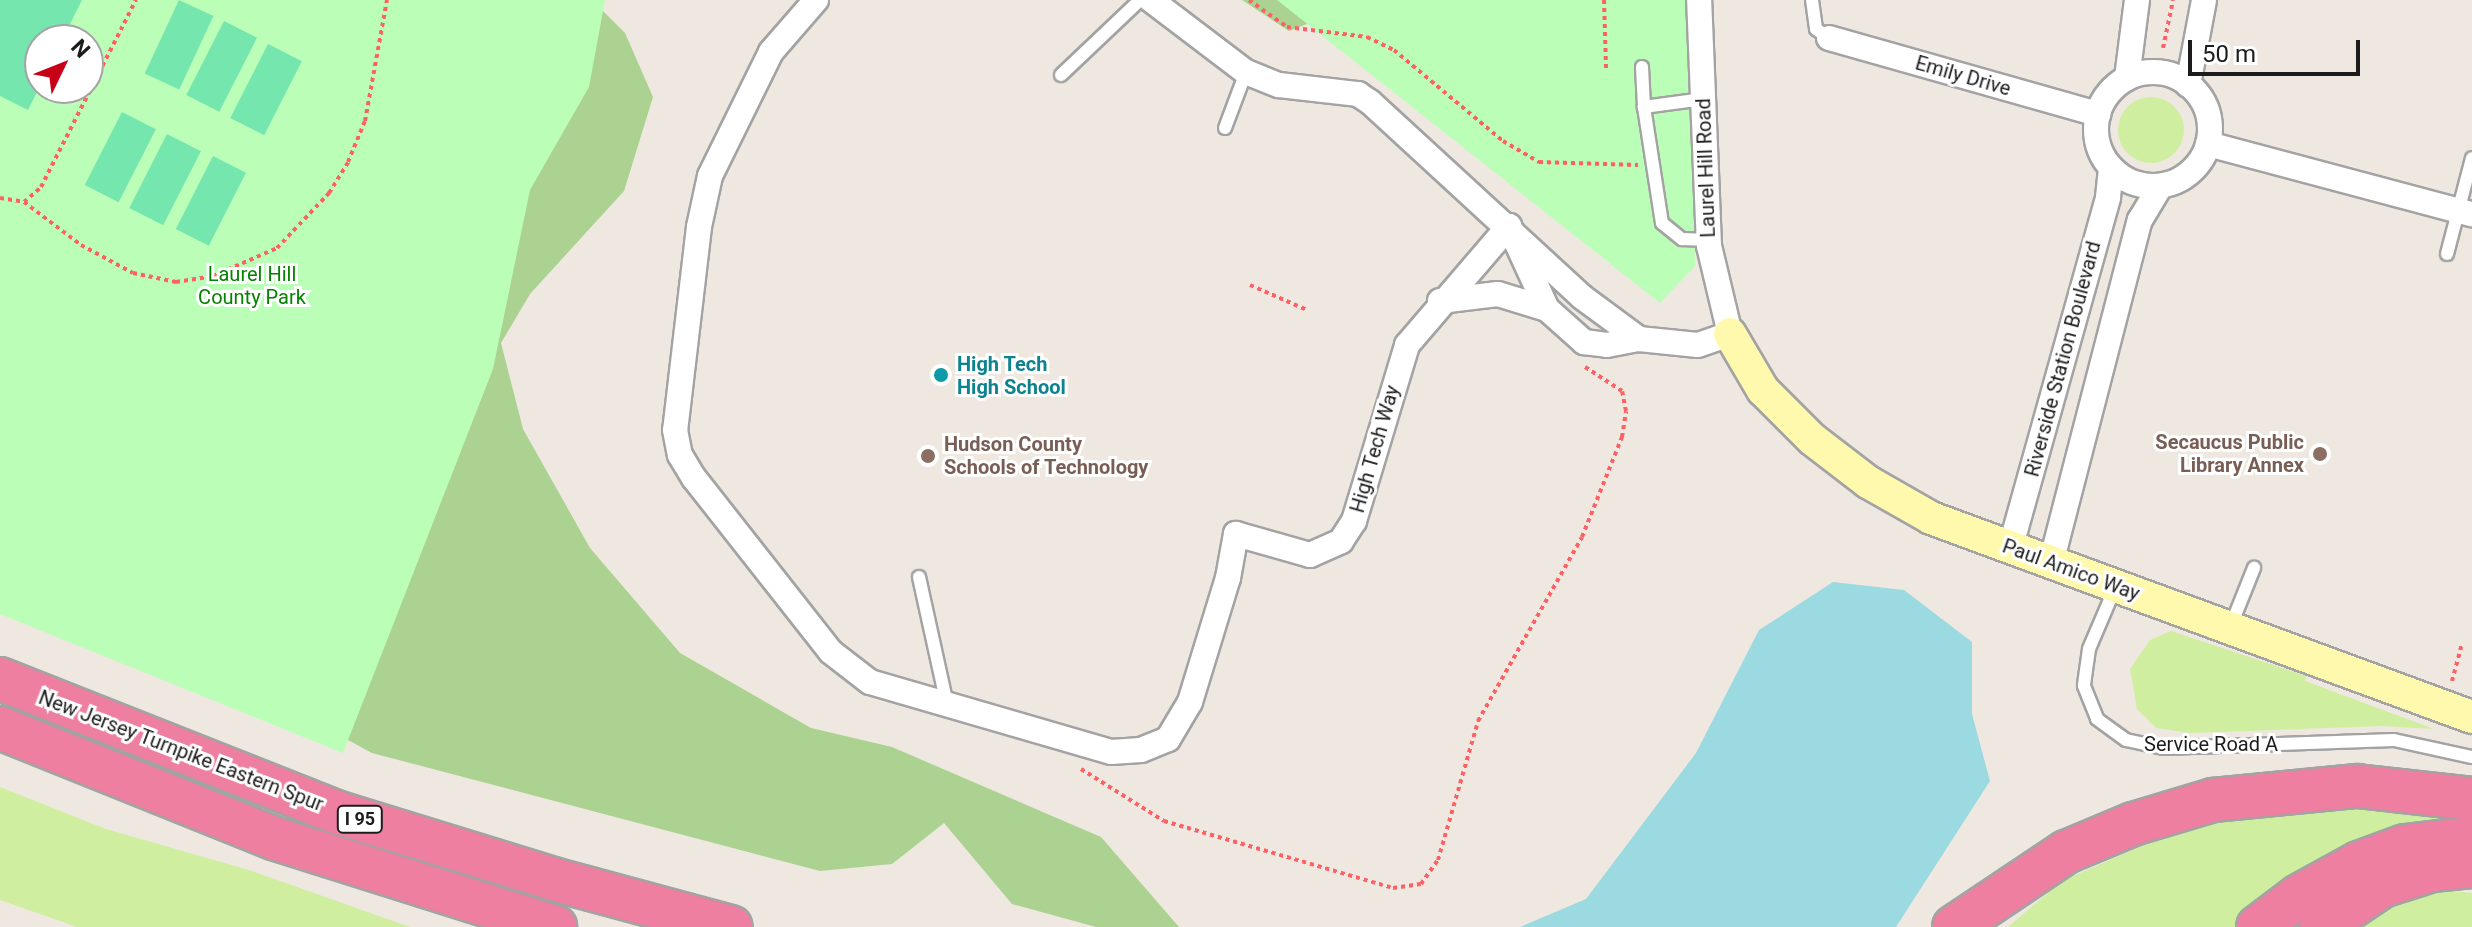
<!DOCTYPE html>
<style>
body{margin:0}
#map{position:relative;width:2472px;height:927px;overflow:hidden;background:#eee8e0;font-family:Roboto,sans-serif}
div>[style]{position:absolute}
.grass>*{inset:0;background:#d0eea0}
.round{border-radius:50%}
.forest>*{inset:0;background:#abd290}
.park>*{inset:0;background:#bafeb7}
.pitch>*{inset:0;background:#75e6ad;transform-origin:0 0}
.water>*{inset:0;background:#9bdae1}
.path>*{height:4px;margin-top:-2px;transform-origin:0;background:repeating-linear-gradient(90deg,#ff6063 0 4px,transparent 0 8px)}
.roads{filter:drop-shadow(2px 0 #a3a3a3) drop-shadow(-2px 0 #a3a3a3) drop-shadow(0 2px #a3a3a3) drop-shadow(0 -2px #a3a3a3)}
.lane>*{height:12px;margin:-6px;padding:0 6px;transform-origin:6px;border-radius:6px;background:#fff}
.street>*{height:24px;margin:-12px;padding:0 12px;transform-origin:12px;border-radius:12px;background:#fff}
.street>.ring{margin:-12px;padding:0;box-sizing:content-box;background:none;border:24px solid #fff;border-radius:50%}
.secondary>*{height:32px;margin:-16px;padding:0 16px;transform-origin:16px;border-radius:16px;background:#fff9ad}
.highway>*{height:42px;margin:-21px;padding:0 21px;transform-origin:21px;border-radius:21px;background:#ee7fa1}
.dots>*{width:22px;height:22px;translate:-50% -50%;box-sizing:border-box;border:4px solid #fff;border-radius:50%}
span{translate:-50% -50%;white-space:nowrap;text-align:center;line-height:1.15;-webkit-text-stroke:6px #fff;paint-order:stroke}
.shield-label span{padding:2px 6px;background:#fff;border:2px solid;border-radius:6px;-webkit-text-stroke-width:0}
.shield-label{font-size:18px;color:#1c1c1c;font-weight:700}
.street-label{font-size:20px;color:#1c1c1c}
.park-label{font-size:20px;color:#068201}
.culture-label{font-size:20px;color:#0d838f;font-weight:700}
.left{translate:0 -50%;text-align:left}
.education-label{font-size:20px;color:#785e54;font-weight:700}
.right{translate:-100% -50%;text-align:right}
.north{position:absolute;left:24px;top:24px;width:80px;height:80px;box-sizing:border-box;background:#fff;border:2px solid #a4a4a4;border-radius:50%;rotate:47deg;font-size:22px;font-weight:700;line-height:32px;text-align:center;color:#1c1c1c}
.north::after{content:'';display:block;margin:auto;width:28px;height:36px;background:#c70018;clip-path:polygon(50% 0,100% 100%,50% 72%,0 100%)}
.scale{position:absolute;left:2188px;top:40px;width:172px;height:36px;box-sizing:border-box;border:4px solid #1c1c1c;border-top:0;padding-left:10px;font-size:24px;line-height:28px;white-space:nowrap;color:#1c1c1c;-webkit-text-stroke:6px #fff;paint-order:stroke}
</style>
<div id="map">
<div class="grass">
<i class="round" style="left:2118px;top:97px;width:66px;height:66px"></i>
<i style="clip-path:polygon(2171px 631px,2306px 676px,2305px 681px,2434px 729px,2383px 726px,2190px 733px,2156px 728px,2137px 709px,2130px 669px,2150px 640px)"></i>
<i style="clip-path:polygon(0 787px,106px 829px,249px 870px,410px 927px,77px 927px,0 900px)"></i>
<i style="clip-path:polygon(2304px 800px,2446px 807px,2442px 890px,2472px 893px,2472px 927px,2008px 927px,2062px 881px,2212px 815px)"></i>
</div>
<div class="forest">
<i style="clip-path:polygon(1242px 0,1324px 0,1322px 18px,1289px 31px)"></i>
<i style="clip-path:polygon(603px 11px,625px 33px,653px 97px,624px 191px,530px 294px,501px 343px,523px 429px,590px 548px,680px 653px,811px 728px,892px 747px,1101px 837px,1179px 927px,1096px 927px,1012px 904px,944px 823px,892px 864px,820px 871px,372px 753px,337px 734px,0 379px)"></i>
</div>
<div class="park">
<i style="clip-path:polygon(evenodd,0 0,605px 0,589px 87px,530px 190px,493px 369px,343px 753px,0 614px,0 0,40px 40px,88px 40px,88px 88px,40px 88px,40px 40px)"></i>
<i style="clip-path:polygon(1277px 0,1690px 0,1695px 266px,1660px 303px)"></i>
</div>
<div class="pitch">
<i style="clip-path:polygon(0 0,82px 0,62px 40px,40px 40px,40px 86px,28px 110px,0 96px)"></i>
<i style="left:179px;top:0;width:38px;height:81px;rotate:25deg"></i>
<i style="left:224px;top:21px;width:37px;height:83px;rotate:27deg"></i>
<i style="left:268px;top:44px;width:38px;height:83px;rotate:27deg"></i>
<i style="left:122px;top:112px;width:38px;height:82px;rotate:27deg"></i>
<i style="left:167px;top:134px;width:38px;height:83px;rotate:27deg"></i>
<i style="left:213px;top:156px;width:37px;height:82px;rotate:27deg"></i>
</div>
<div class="water">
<i style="clip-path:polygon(1833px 582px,1904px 590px,1972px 642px,1972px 714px,1990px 781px,1896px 927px,1520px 927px,1586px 899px,1696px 753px,1759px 630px)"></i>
</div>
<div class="path">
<i style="left:1249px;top:0;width:47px;rotate:35.4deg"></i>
<i style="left:1287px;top:27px;width:81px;rotate:7.1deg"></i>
<i style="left:1367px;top:37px;width:30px;rotate:26deg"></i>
<i style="left:1394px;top:50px;width:142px;rotate:39.9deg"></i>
<i style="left:1503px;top:141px;width:42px;rotate:30.3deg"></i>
<i style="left:1539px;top:162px;width:99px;rotate:1.7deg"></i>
<i style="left:1604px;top:0;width:68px;rotate:88.3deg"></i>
<i style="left:2163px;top:48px;width:49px;rotate:-78.2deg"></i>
<i style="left:0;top:198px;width:24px;rotate:9deg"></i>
<i style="left:24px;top:202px;width:23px;rotate:-41deg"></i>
<i style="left:41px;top:187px;width:210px;rotate:-63.1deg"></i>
<i style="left:24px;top:202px;width:71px;rotate:37deg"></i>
<i style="left:81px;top:245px;width:59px;rotate:28.3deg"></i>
<i style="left:133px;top:273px;width:44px;rotate:11.8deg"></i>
<i style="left:176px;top:282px;width:37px;rotate:-9deg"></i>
<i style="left:213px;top:276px;width:70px;rotate:-23.6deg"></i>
<i style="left:277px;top:248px;width:76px;rotate:-46.6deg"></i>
<i style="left:329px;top:193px;width:36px;rotate:-58deg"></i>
<i style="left:348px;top:162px;width:44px;rotate:-67.5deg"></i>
<i style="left:365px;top:121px;width:123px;rotate:-79.7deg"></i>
<i style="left:1250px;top:285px;width:62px;rotate:23.7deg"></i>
<i style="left:2452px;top:681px;width:38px;rotate:-75deg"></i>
<i style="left:1081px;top:769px;width:98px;rotate:32.1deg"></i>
<i style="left:1164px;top:821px;width:239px;rotate:16.3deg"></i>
<i style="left:1393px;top:888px;width:28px;rotate:-8deg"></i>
<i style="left:1421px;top:884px;width:29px;rotate:-55deg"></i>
<i style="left:1438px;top:860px;width:145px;rotate:-73.9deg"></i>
<i style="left:1478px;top:721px;width:211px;rotate:-60.5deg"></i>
<i style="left:1582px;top:537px;width:108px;rotate:-68.2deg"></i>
<i style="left:1622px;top:437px;width:26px;rotate:-81deg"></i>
<i style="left:1626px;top:411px;width:20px;rotate:-101deg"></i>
<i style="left:1622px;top:391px;width:44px;rotate:-147deg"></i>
</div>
<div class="roads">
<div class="lane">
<i style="left:1812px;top:0;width:29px;rotate:82deg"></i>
<i style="left:1816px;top:29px;width:16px;rotate:35deg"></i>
<i style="left:1642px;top:67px;width:40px;rotate:87.1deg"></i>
<i style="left:1061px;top:75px;width:109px;rotate:-43.5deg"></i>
<i style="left:1703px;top:99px;width:60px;rotate:172.3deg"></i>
<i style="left:1644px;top:107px;width:117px;rotate:81.2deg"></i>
<i style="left:1662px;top:223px;width:26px;rotate:39deg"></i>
<i style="left:1682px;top:239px;width:27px;rotate:2deg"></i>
<i style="left:1225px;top:128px;width:60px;rotate:-69.4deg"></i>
<i style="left:2447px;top:254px;width:99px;rotate:-75.4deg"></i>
<i style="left:919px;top:577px;width:130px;rotate:77.6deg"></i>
<i style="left:2115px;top:588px;width:66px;rotate:113.1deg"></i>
<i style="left:2089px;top:649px;width:37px;rotate:98deg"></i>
<i style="left:2084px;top:686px;width:35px;rotate:68deg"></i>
<i style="left:2097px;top:719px;width:36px;rotate:36deg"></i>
<i style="left:2126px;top:740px;width:39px;rotate:12deg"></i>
<i style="left:2164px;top:748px;width:230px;rotate:-2deg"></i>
<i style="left:2394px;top:740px;width:80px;rotate:12.3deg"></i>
<i style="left:2230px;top:628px;width:65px;rotate:-68.2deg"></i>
</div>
<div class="street">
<i style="left:816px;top:0;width:69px;rotate:130.9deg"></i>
<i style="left:771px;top:52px;width:138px;rotate:116.2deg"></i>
<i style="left:710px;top:176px;width:52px;rotate:102.2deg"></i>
<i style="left:699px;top:227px;width:204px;rotate:96.7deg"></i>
<i style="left:675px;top:430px;width:25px;rotate:79deg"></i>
<i style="left:680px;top:455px;width:27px;rotate:59deg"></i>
<i style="left:694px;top:478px;width:221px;rotate:51.8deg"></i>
<i style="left:831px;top:652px;width:49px;rotate:37.6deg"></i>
<i style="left:870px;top:682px;width:251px;rotate:16.2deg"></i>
<i style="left:1111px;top:752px;width:30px;rotate:-4deg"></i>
<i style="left:1141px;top:750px;width:29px;rotate:-22deg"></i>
<i style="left:1168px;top:739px;width:43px;rotate:-59.3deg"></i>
<i style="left:1190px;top:702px;width:130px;rotate:-73deg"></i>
<i style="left:1228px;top:578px;width:45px;rotate:-79.7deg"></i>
<i style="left:1236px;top:534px;width:77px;rotate:15.8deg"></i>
<i style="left:1310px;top:555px;width:34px;rotate:-24deg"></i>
<i style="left:1341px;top:541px;width:24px;rotate:-57deg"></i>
<i style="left:1354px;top:521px;width:184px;rotate:-73.2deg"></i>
<i style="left:1407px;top:345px;width:157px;rotate:-49.4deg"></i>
<i style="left:1151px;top:0;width:119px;rotate:37.2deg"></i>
<i style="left:1246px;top:72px;width:35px;rotate:22deg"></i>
<i style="left:1279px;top:85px;width:80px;rotate:6.5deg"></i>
<i style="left:1358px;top:94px;width:14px;rotate:34deg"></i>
<i style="left:1370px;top:102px;width:288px;rotate:42.6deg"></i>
<i style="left:1582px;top:297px;width:71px;rotate:36.4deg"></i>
<i style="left:1829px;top:38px;width:280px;rotate:15.8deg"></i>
<i class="ring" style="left:2096px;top:72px;width:90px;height:90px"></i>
<i style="left:2127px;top:78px;width:79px;rotate:-82.7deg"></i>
<i style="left:2188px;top:85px;width:86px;rotate:-79.3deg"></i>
<i style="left:2208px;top:144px;width:273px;rotate:14.9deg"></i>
<i style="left:1509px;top:226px;width:91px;rotate:65.4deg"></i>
<i style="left:1547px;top:309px;width:50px;rotate:41.7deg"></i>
<i style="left:1584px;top:342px;width:23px;rotate:7deg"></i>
<i style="left:1607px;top:345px;width:33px;rotate:-11deg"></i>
<i style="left:1639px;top:339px;width:59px;rotate:5.8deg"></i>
<i style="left:1698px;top:345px;width:34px;rotate:-19deg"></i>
<i style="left:1730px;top:334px;width:90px;rotate:-103.4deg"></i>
<i style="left:1709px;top:246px;width:246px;rotate:-92.3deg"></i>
<i style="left:1440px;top:301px;width:58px;rotate:-6.9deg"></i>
<i style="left:1498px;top:294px;width:51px;rotate:17deg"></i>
<i style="left:2010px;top:549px;width:365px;rotate:-74.4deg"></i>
<i style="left:2108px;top:197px;width:28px;rotate:-84deg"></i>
<i style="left:2051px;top:563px;width:354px;rotate:-75.5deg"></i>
<i style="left:2140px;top:220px;width:39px;rotate:-59deg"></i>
</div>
<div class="secondary">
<i style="left:1730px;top:334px;width:65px;rotate:59.5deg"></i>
<i style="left:1763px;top:390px;width:69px;rotate:45deg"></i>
<i style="left:1812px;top:439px;width:71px;rotate:37.5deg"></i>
<i style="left:1868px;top:482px;width:73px;rotate:29.7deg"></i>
<i style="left:1931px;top:518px;width:576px;rotate:20.2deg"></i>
</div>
<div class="highway">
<i style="left:0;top:679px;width:365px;rotate:21.6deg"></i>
<i style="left:339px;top:813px;width:224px;rotate:17.1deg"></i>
<i style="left:553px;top:879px;width:184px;rotate:15.1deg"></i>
<i style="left:0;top:728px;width:294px;rotate:21.9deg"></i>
<i style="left:273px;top:838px;width:296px;rotate:17.5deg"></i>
<i style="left:1954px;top:927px;width:135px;rotate:-33.8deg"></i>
<i style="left:2066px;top:852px;width:73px;rotate:-22.7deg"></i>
<i style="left:2133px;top:824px;width:84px;rotate:-16.7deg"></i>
<i style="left:2213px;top:800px;width:145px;rotate:-5.6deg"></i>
<i style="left:2357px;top:786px;width:116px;rotate:6.4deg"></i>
<i style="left:2258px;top:927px;width:51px;rotate:-37.1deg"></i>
<i style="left:2299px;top:896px;width:68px;rotate:-28.8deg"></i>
<i style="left:2359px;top:863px;width:49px;rotate:-20.3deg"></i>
<i style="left:2405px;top:846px;width:67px;rotate:-6.8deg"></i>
<i style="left:2321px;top:927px;width:73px;rotate:-33.9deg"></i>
<i style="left:2382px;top:886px;width:52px;rotate:-17.7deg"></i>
<i style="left:2432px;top:870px;width:40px;rotate:-5.7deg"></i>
</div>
</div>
<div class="dots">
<i style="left:941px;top:375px;background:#0f9aa8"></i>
<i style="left:2320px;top:454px;background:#8d6e63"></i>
<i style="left:928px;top:456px;background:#8d6e63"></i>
</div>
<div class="shield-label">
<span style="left:360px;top:819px">I 95</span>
</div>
<div class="street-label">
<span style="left:1963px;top:76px;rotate:16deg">Emily Drive</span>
<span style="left:1706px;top:168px;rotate:-92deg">Laurel Hill Road</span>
<span style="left:2063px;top:359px;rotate:-75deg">Riverside Station Boulevard</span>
<span style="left:1375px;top:449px;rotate:-74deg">High Tech Way</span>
<span style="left:2071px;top:570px;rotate:20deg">Paul Amico Way</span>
<span style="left:2211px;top:744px">Service Road A</span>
<span style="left:181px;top:751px;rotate:21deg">New Jersey Turnpike Eastern Spur</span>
</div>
<div class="park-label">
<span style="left:252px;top:286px">Laurel Hill<br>County Park</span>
</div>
<div class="culture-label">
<span class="left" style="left:957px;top:376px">High Tech<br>High School</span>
</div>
<div class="education-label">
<span class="right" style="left:2304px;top:454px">Secaucus Public<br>Library Annex</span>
<span class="left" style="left:944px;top:456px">Hudson County<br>Schools of Technology</span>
</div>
<div class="north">N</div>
<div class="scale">50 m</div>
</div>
